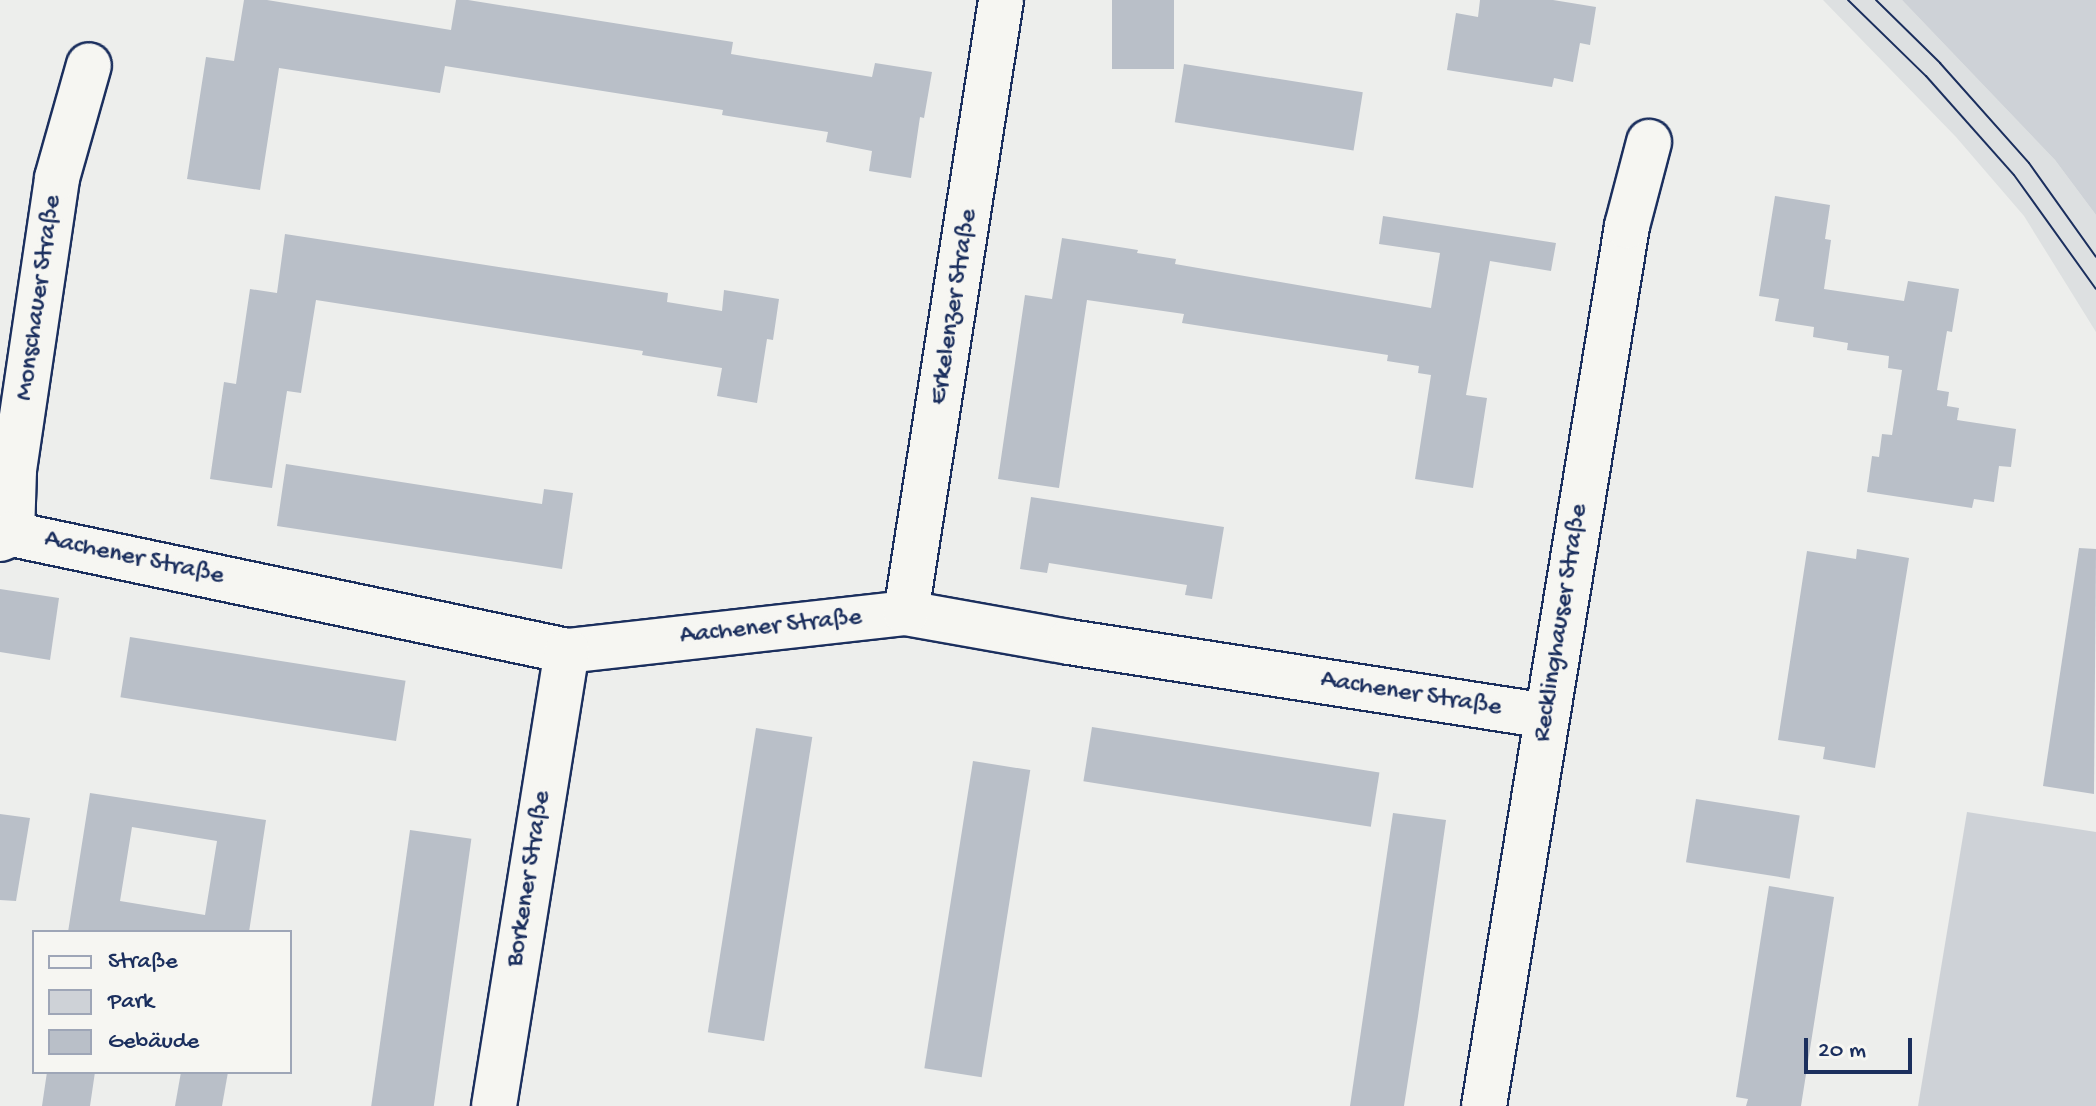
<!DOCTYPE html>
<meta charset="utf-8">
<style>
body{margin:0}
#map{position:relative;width:2096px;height:1106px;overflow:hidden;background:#edeeec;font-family:"Gochi Hand",sans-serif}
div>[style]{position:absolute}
.built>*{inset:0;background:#dde0e1}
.green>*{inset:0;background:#ced2d7}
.building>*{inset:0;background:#b9bfc8;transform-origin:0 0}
.roads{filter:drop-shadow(2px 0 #1b2f5e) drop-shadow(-2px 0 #1b2f5e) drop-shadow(0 2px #1b2f5e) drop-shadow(0 -2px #1b2f5e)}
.minor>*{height:44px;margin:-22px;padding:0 22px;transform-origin:22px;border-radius:22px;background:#f6f6f2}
.tram>*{height:2px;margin:-1px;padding:0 1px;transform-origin:1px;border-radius:1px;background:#1b2f5e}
span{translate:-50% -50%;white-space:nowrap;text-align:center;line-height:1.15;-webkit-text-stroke:6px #f6f6f2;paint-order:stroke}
.street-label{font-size:26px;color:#1b2f5e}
.legend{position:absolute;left:32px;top:930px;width:260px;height:144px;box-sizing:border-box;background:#f6f6f2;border:2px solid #9ea6b7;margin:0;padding:10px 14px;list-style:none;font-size:24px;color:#1b2f5e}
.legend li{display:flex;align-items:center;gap:16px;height:40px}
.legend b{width:40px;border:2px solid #9ea6b7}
.scale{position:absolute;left:1804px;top:1038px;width:108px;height:36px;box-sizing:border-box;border:4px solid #1b2f5e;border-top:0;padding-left:10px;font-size:24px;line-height:28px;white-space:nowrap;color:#1b2f5e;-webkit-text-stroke:6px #f6f6f2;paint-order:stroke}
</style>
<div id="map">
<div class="built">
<i style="clip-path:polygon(1823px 0,1902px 0,2055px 160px,2096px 215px,2096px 332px,2024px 216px,1956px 137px)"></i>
</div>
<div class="green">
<i style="clip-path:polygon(1902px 0,2096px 0,2096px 215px,2055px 160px)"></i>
<i style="clip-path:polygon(1967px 812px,2096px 832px,2096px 1106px,1918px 1106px)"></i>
</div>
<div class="building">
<i style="clip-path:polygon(244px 0,267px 0,451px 30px,456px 0,468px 0,733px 42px,731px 54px,872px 77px,875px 63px,932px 72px,924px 118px,920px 117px,911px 178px,869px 171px,872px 151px,826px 142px,828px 132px,722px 115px,723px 110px,445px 66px,440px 93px,279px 68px,260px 190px,187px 179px,206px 57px,234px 61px)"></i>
<i style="left:1112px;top:0;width:62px;height:69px"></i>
<i style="clip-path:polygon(1480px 0,1553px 0,1596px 7px,1590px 45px,1580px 43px,1573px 82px,1554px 78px,1552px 87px,1447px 70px,1456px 13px,1478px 17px)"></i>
<i style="left:1184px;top:64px;width:181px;height:59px;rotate:9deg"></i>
<i style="clip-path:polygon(1775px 196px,1830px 205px,1825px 239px,1831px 240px,1824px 289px,1904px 301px,1908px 281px,1959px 289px,1952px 332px,1947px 331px,1937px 390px,1949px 392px,1947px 406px,1959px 408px,1957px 420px,2016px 429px,2011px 467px,1999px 466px,1994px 502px,1974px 499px,1972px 508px,1867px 492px,1872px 456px,1879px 457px,1882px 434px,1892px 435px,1902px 370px,1888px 368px,1889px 356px,1847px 350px,1848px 343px,1813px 337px,1814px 327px,1775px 321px,1779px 299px,1759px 296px)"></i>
<i style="clip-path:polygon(1383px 216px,1556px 243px,1551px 271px,1490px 261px,1466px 395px,1487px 398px,1473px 488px,1415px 479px,1431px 375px,1418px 373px,1419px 366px,1387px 361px,1388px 355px,1182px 323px,1184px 314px,1087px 300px,1059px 488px,998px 479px,1025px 295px,1052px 299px,1062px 238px,1138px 250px,1137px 253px,1176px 259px,1175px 264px,1431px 308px,1440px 253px,1379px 244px)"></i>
<i style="clip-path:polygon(285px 234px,668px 293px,667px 302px,722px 311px,724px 290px,779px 299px,773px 340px,767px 339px,757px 403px,717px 396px,722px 368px,642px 355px,643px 351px,316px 300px,301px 393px,287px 391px,272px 488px,210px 479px,224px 382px,236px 384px,250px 289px,277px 293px)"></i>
<i style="clip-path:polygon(286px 464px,542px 504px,544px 489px,573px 493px,562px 569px,277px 526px)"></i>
<i style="clip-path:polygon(1031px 497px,1224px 527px,1212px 599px,1185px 595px,1187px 585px,1049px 563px,1047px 573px,1020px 569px)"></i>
<i style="clip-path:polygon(2079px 548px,2096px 549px,2094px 794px,2043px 786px)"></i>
<i style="clip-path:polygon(1857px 549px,1909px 558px,1875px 768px,1823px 759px,1825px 747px,1778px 740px,1807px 551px,1856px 559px)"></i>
<i style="clip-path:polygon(0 589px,59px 598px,50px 660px,0 652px)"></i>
<i style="left:130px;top:637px;width:279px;height:61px;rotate:9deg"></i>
<i style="left:1092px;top:727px;width:291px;height:55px;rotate:9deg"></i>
<i style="left:756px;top:728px;width:57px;height:308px;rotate:9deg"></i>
<i style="left:973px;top:761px;width:58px;height:311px;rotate:9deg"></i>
<i style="clip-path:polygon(evenodd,90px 793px,266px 820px,249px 932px,68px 932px,90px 793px,132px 827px,217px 841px,205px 915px,120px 901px,132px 827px)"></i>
<i style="left:1696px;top:799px;width:105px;height:64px;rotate:9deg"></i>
<i style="clip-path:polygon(1393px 813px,1446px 820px,1418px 1016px,1404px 1106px,1350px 1106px)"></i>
<i style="clip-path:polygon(0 814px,30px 818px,16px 901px,0 900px)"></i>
<i style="left:410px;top:830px;width:62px;height:279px;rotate:8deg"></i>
<i style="clip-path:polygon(1769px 886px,1834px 897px,1801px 1106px,1746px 1106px,1748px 1099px,1736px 1097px)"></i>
<i style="clip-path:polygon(47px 1072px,95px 1072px,90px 1106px,42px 1106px)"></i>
<i style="clip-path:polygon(181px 1072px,228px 1072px,222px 1106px,175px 1106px)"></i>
</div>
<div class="roads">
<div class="minor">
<i style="left:12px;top:534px;width:64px;rotate:-88.2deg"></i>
<i style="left:14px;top:470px;width:295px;rotate:-81.6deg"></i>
<i style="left:57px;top:178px;width:117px;rotate:-74.2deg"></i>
<i style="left:0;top:539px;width:13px;rotate:-23deg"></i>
<i style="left:12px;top:534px;width:567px;rotate:11.9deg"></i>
<i style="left:567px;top:651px;width:341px;rotate:-6.4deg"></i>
<i style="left:906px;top:613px;width:166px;rotate:10.1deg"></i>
<i style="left:1069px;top:642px;width:483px;rotate:8.8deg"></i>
<i style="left:906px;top:613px;width:620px;rotate:-81.19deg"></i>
<i style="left:494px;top:1106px;width:461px;rotate:-80.9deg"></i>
<i style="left:1484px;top:1106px;width:892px;rotate:-80.77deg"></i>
<i style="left:1627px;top:226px;width:87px;rotate:-75.3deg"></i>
</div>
</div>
<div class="tram">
<i style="left:1848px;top:0;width:109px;rotate:44.3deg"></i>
<i style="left:1926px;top:76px;width:132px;rotate:48.4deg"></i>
<i style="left:2014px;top:175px;width:140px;rotate:54.3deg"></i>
<i style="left:1876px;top:0;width:90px;rotate:44.5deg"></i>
<i style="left:1940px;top:63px;width:134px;rotate:48.3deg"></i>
<i style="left:2029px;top:163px;width:115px;rotate:54.5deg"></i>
</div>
<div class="street-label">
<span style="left:40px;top:298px;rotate:-82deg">Monschauer Straße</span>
<span style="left:955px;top:307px;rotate:-81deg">Erkelenzer Straße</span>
<span style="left:134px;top:559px;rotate:12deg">Aachener Straße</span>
<span style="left:1562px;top:623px;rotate:-81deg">Recklinghauser Straße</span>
<span style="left:771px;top:628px;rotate:-6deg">Aachener Straße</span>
<span style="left:1411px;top:695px;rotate:9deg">Aachener Straße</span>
<span style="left:530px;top:879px;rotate:-81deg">Borkener Straße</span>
</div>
<ul class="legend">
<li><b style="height:10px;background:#f6f6f2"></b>Straße</li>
<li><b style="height:22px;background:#ced2d7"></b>Park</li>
<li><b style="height:22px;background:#b9bfc8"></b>Gebäude</li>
</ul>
<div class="scale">20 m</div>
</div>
